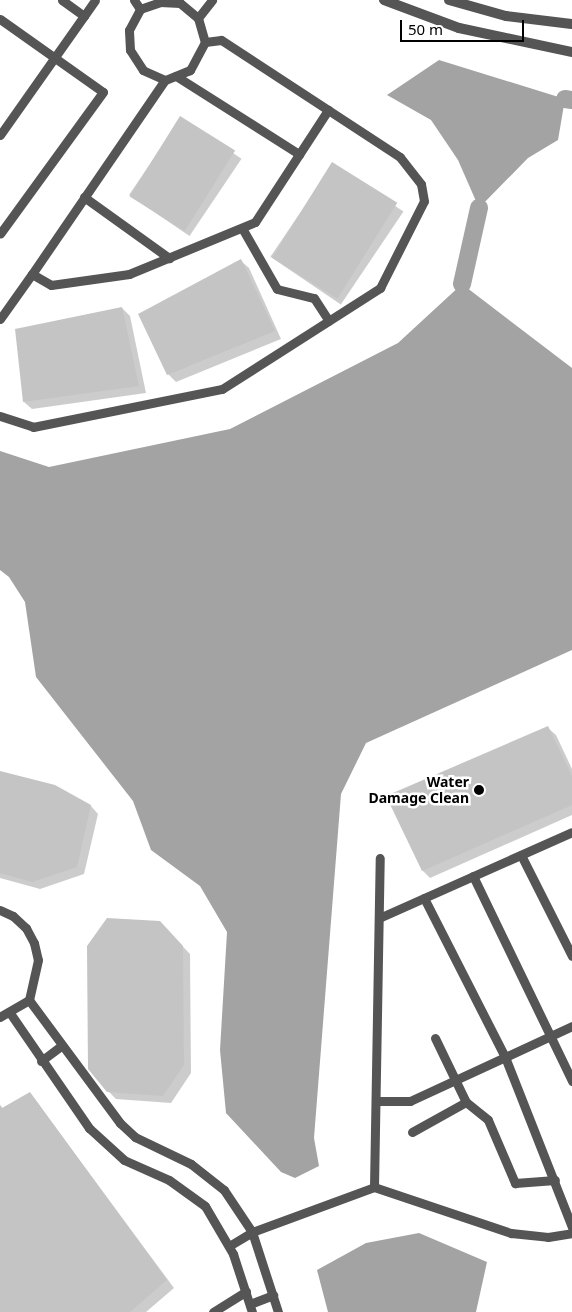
<!DOCTYPE html>
<style>
body{margin:0}
#map{position:relative;width:572px;height:1312px;overflow:hidden;background:#fff;font-family:"Noto Sans",sans-serif}
div>[style]{position:absolute}
.water>*{inset:0;background:#a3a3a3}
.shadow>*{inset:0;background:#0003;transform-origin:0 0}
.canal>*{height:18px;margin:-9px;padding:0 9px;transform-origin:9px;border-radius:9px;background:#a3a3a3}
.building>*{inset:0;background:#c4c4c4;transform-origin:0 0}
.service>*{height:9px;margin:-4.5px;padding:0 4.5px;transform-origin:4.5px;border-radius:4.5px;background:#555}
.tertiary>*{height:10px;margin:-5px;padding:0 5px;transform-origin:5px;border-radius:5px;background:#555}
.dots>*{width:14px;height:14px;translate:-50% -50%;box-sizing:border-box;border:2px solid #fff;border-radius:50%}
span{translate:-50% -50%;white-space:nowrap;text-align:center;line-height:1.15;-webkit-text-stroke:5px #fff;paint-order:stroke}
.poi-label{font-size:14px;color:#000;font-weight:700}
.right{translate:-100% -50%;text-align:right}
.scale{position:absolute;left:400px;top:20px;width:124px;height:22px;box-sizing:border-box;border:2px solid #000;border-top:0;padding-left:6px;font-size:15px;line-height:18px;white-space:nowrap;color:#000;-webkit-text-stroke:4px #fff;paint-order:stroke}
</style>
<div id="map">
<div class="water">
<i style="clip-path:polygon(439px 60px,565px 99px,558px 140px,528px 158px,479px 208px,458px 160px,431px 120px,387px 95px)"></i>
<i style="clip-path:polygon(462px 284px,572px 368px,572px 650px,366px 743px,341px 794px,314px 1138px,319px 1166px,295px 1178px,281px 1172px,226px 1113px,220px 1050px,227px 932px,200px 886px,151px 850px,133px 801px,36px 677px,25px 602px,9px 577px,0 570px,0 451px,49px 467px,230px 429px,398px 343px)"></i>
<i style="clip-path:polygon(419px 1233px,487px 1262px,476px 1312px,328px 1312px,317px 1270px,366px 1243px)"></i>
</div>
<div class="shadow">
<i style="left:181px;top:118px;width:73px;height:93px;rotate:34deg"></i>
<i style="left:333px;top:164px;width:85px;height:112px;rotate:34deg"></i>
<i style="clip-path:polygon(241px 261px,249px 268px,281px 339px,176px 382px,168px 374px)"></i>
<i style="clip-path:polygon(122px 308px,130px 316px,146px 393px,32px 409px,24px 402px)"></i>
<i style="clip-path:polygon(548px 728px,556px 735px,572px 769px,572px 815px,430px 878px,423px 871px,388px 797px)"></i>
<i style="clip-path:polygon(0 772px,91px 806px,98px 814px,84px 874px,40px 889px,0 878px)"></i>
<i style="clip-path:polygon(167px 930px,190px 954px,191px 1073px,171px 1103px,116px 1099px,108px 1091px)"></i>
<i style="clip-path:polygon(30px 1093px,174px 1288px,146px 1312px,0 1312px,0 1105px,3px 1109px)"></i>
</div>
<div class="canal">
<i style="left:565px;top:99px;width:7px;rotate:8deg"></i>
<i style="left:462px;top:284px;width:78px;rotate:-77.4deg"></i>
</div>
<div class="building">
<i style="left:180px;top:116px;width:65px;height:95px;rotate:32deg"></i>
<i style="left:332px;top:162px;width:77px;height:113px;rotate:32deg"></i>
<i style="clip-path:polygon(241px 259px,275px 331px,167px 375px,138px 314px)"></i>
<i style="clip-path:polygon(122px 307px,139px 386px,23px 402px,15px 329px)"></i>
<i style="clip-path:polygon(548px 726px,572px 776px,572px 805px,422px 871px,386px 796px)"></i>
<i style="clip-path:polygon(0 771px,55px 785px,91px 805px,77px 867px,32px 882px,0 873px)"></i>
<i style="clip-path:polygon(107px 918px,160px 921px,183px 946px,184px 1065px,163px 1096px,107px 1092px,88px 1069px,87px 946px)"></i>
<i style="clip-path:polygon(30px 1092px,167px 1280px,130px 1312px,0 1312px,0 1105px,2px 1108px)"></i>
</div>
<div class="service">
<i style="left:62px;top:0;width:27px;rotate:36deg"></i>
<i style="left:84px;top:16px;width:19px;rotate:-55deg"></i>
<i style="left:134px;top:0;width:11px;rotate:56deg"></i>
<i style="left:160px;top:2px;width:20px;rotate:3deg"></i>
<i style="left:180px;top:3px;width:23px;rotate:40deg"></i>
<i style="left:198px;top:18px;width:25px;rotate:74deg"></i>
<i style="left:205px;top:42px;width:32px;rotate:118deg"></i>
<i style="left:190px;top:70px;width:27px;rotate:158deg"></i>
<i style="left:165px;top:80px;width:24px;rotate:-156deg"></i>
<i style="left:143px;top:70px;width:24px;rotate:-123deg"></i>
<i style="left:130px;top:50px;width:20px;rotate:-93deg"></i>
<i style="left:129px;top:30px;width:24px;rotate:-62deg"></i>
<i style="left:140px;top:9px;width:21px;rotate:-19deg"></i>
<i style="left:198px;top:18px;width:23px;rotate:-52deg"></i>
<i style="left:0;top:19px;width:126px;rotate:35.3deg"></i>
<i style="left:103px;top:92px;width:175px;rotate:126deg"></i>
<i style="left:176px;top:76px;width:146px;rotate:32.4deg"></i>
<i style="left:0;top:135px;width:146px;rotate:-54.8deg"></i>
<i style="left:84px;top:197px;width:105px;rotate:35.7deg"></i>
<i style="left:242px;top:228px;width:70px;rotate:60.2deg"></i>
<i style="left:277px;top:289px;width:38px;rotate:14deg"></i>
<i style="left:314px;top:298px;width:27px;rotate:57deg"></i>
<i style="left:32px;top:274px;width:235px;rotate:-55.6deg"></i>
<i style="left:0;top:319px;width:55px;rotate:-54.6deg"></i>
<i style="left:32px;top:274px;width:22px;rotate:30deg"></i>
<i style="left:51px;top:285px;width:79px;rotate:-8deg"></i>
<i style="left:129px;top:274px;width:136px;rotate:-22.4deg"></i>
<i style="left:255px;top:222px;width:134px;rotate:-56.9deg"></i>
<i style="left:0;top:416px;width:35px;rotate:18deg"></i>
<i style="left:33px;top:427px;width:193px;rotate:-11.4deg"></i>
<i style="left:222px;top:389px;width:188px;rotate:-32.6deg"></i>
<i style="left:380px;top:288px;width:97px;rotate:-63.2deg"></i>
<i style="left:424px;top:201px;width:17px;rotate:-100deg"></i>
<i style="left:421px;top:184px;width:34px;rotate:-128deg"></i>
<i style="left:400px;top:157px;width:214px;rotate:-146.8deg"></i>
<i style="left:221px;top:40px;width:16px;rotate:173deg"></i>
<i style="left:521px;top:855px;width:113px;rotate:63.2deg"></i>
<i style="left:473px;top:876px;width:228px;rotate:64.2deg"></i>
<i style="left:424px;top:898px;width:178px;rotate:63deg"></i>
<i style="left:505px;top:1057px;width:183px;rotate:68.5deg"></i>
<i style="left:0;top:910px;width:14px;rotate:25deg"></i>
<i style="left:13px;top:916px;width:18px;rotate:43deg"></i>
<i style="left:26px;top:928px;width:17px;rotate:62deg"></i>
<i style="left:34px;top:943px;width:17px;rotate:77deg"></i>
<i style="left:38px;top:960px;width:41px;rotate:102.7deg"></i>
<i style="left:29px;top:1000px;width:34px;rotate:150deg"></i>
<i style="left:379px;top:918px;width:211px;rotate:-24deg"></i>
<i style="left:29px;top:1000px;width:153px;rotate:53.5deg"></i>
<i style="left:120px;top:1123px;width:21px;rotate:43deg"></i>
<i style="left:135px;top:1137px;width:62px;rotate:25.7deg"></i>
<i style="left:191px;top:1164px;width:42px;rotate:38.2deg"></i>
<i style="left:224px;top:1190px;width:50px;rotate:56.3deg"></i>
<i style="left:252px;top:1232px;width:84px;rotate:72deg"></i>
<i style="left:10px;top:1013px;width:140px;rotate:55.5deg"></i>
<i style="left:89px;top:1128px;width:47px;rotate:42.4deg"></i>
<i style="left:124px;top:1160px;width:49px;rotate:24deg"></i>
<i style="left:169px;top:1180px;width:44px;rotate:35.8deg"></i>
<i style="left:205px;top:1206px;width:56px;rotate:59.7deg"></i>
<i style="left:233px;top:1254px;width:61px;rotate:71.9deg"></i>
<i style="left:435px;top:1038px;width:71px;rotate:64.2deg"></i>
<i style="left:466px;top:1102px;width:28px;rotate:39deg"></i>
<i style="left:488px;top:1120px;width:69px;rotate:66.8deg"></i>
<i style="left:515px;top:1183px;width:40px;rotate:-4.3deg"></i>
<i style="left:41px;top:1061px;width:26px;rotate:-37deg"></i>
<i style="left:376px;top:1101px;width:34px"></i>
<i style="left:410px;top:1101px;width:179px;rotate:-24.8deg"></i>
<i style="left:412px;top:1132px;width:62px;rotate:-29.1deg"></i>
<i style="left:374px;top:1187px;width:329px;rotate:-89deg"></i>
<i style="left:229px;top:1246px;width:27px;rotate:-31deg"></i>
<i style="left:252px;top:1232px;width:130px;rotate:-20.2deg"></i>
<i style="left:374px;top:1187px;width:145px;rotate:18.6deg"></i>
<i style="left:511px;top:1233px;width:37px;rotate:6deg"></i>
<i style="left:548px;top:1237px;width:24px;rotate:-9deg"></i>
<i style="left:250px;top:1304px;width:25px;rotate:-21deg"></i>
<i style="left:213px;top:1312px;width:39px;rotate:-32deg"></i>
</div>
<div class="tertiary">
<i style="left:384px;top:0;width:80px;rotate:20.5deg"></i>
<i style="left:459px;top:28px;width:116px;rotate:12deg"></i>
<i style="left:449px;top:0;width:59px;rotate:15.7deg"></i>
<i style="left:506px;top:16px;width:66px;rotate:6.9deg"></i>
</div>
<div class="dots">
<i style="left:479px;top:790px;background:#000"></i>
</div>
<div class="poi-label">
<span class="right" style="left:469px;top:790px">Water<br>Damage Clean</span>
</div>
<div class="scale">50 m</div>
</div>
